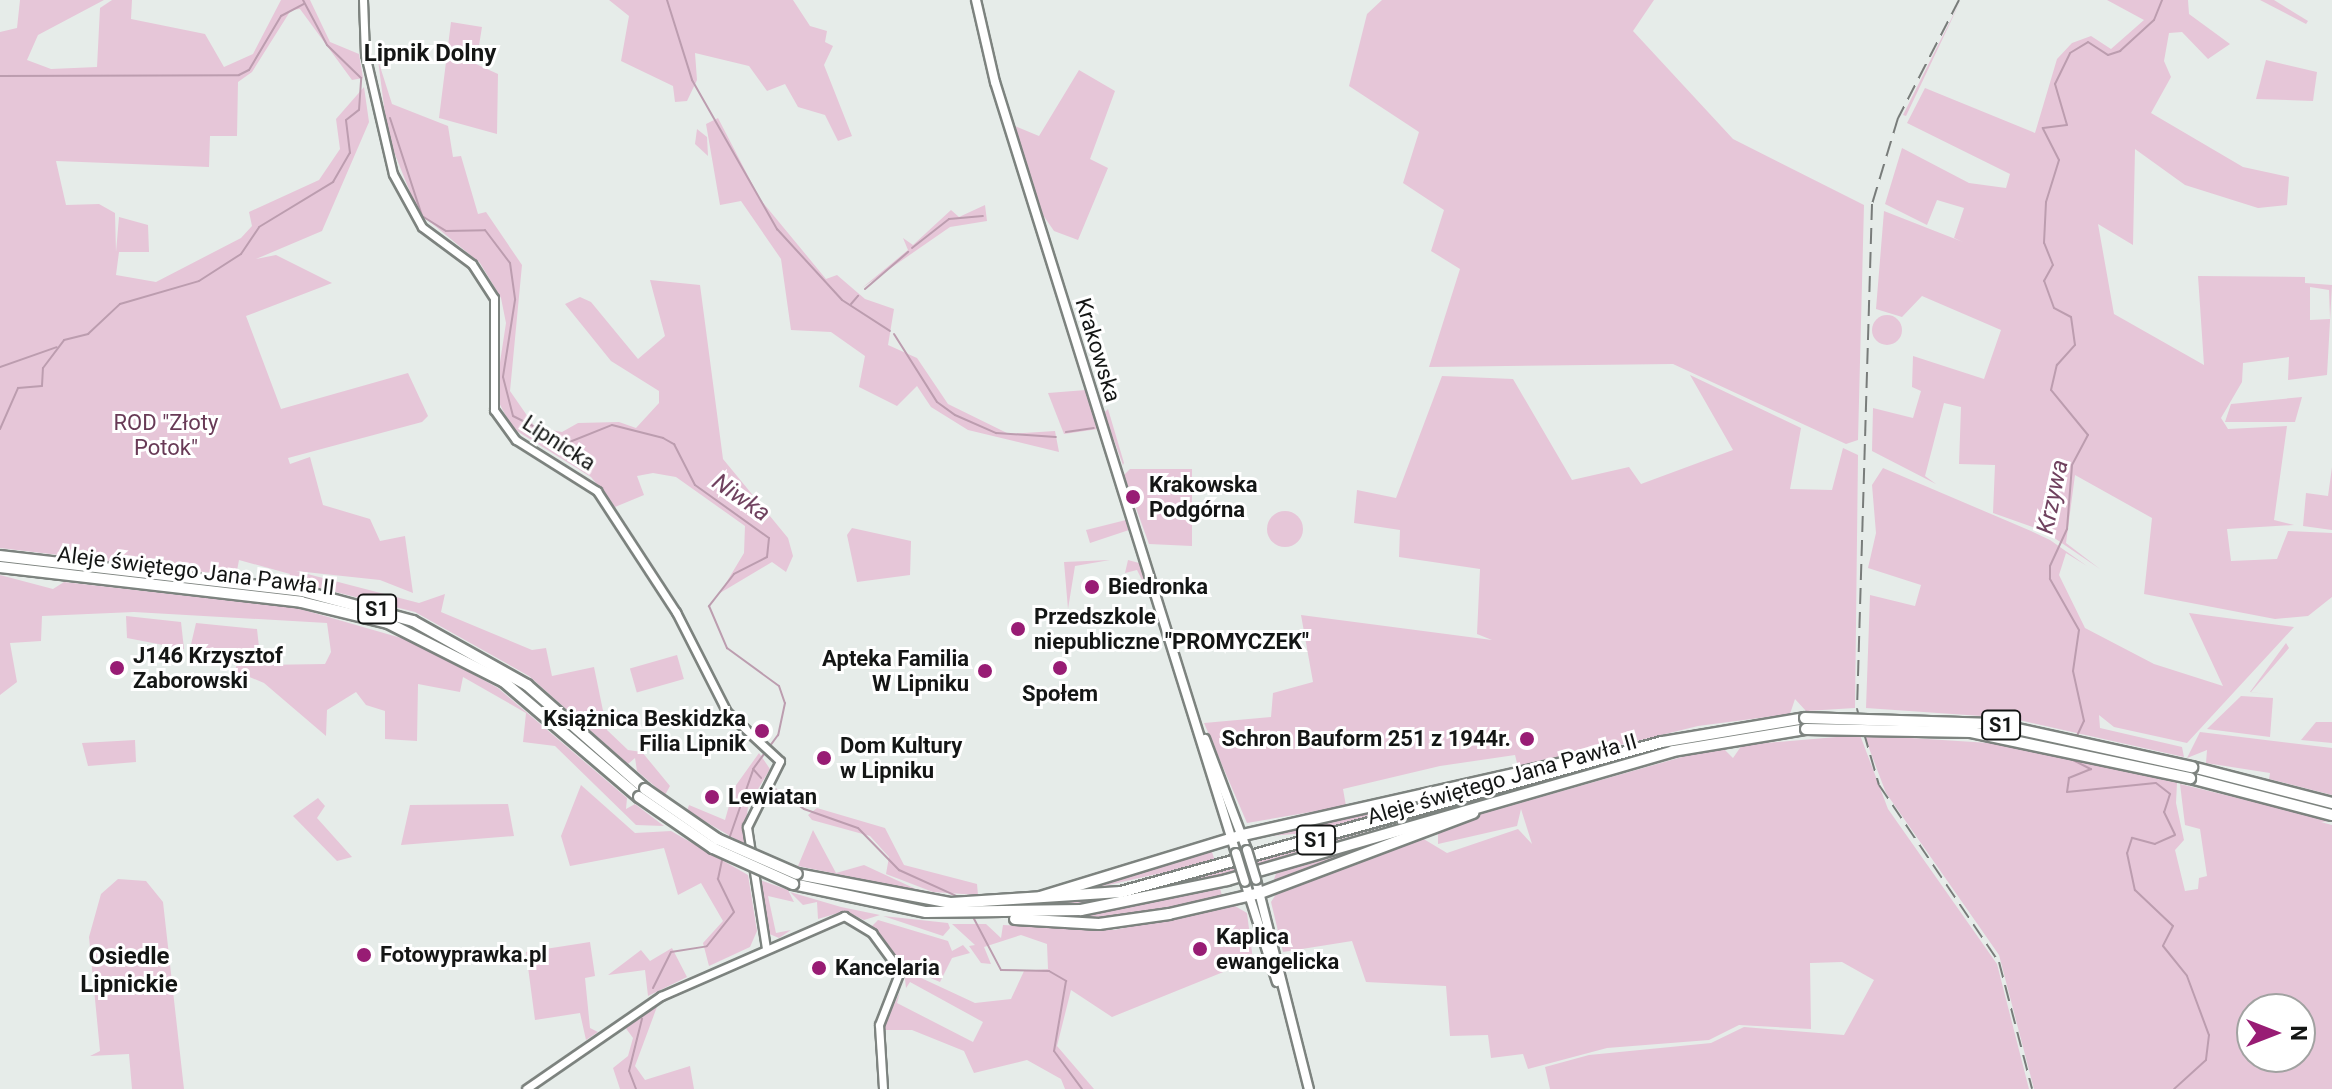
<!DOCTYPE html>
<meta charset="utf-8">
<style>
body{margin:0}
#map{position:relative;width:2332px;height:1089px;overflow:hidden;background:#e6ece9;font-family:Roboto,sans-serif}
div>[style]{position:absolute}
.green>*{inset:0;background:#e6c6d8;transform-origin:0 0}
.round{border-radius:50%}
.stream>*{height:2px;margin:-1px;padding:0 1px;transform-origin:1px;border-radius:1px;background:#bc9daf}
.roads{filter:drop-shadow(2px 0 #7d837f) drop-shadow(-2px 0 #7d837f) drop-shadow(0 2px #7d837f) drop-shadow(0 -2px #7d837f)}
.minor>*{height:7px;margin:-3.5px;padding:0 3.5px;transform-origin:3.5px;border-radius:3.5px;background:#fff}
.major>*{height:8px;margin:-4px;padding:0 4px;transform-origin:4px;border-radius:4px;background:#fff}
.highway>*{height:10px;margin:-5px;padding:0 5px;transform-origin:5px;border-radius:5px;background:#fff}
.rail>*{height:2px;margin-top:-1px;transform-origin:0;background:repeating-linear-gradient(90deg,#787c7a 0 16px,transparent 0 24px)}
.bridges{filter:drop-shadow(2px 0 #7d837f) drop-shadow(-2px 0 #7d837f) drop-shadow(0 2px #7d837f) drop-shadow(0 -2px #7d837f)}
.major-bridge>*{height:8px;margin:-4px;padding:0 4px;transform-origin:4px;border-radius:4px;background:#fff}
.highway-bridge>*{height:10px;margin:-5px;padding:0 5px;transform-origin:5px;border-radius:5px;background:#fff}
.dots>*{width:22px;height:22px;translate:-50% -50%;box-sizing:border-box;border:4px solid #fff;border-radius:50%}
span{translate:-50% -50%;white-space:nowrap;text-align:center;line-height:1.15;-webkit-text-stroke:6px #fff;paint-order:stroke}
.shield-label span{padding:2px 6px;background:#fff;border:2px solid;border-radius:6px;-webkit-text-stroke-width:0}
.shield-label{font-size:20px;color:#141615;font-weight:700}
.street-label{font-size:22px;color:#141615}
.park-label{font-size:22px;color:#683a56}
.poi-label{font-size:22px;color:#141615;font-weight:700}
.left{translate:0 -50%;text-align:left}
.right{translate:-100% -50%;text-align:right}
.neighbourhood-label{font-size:24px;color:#141615;font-weight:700}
.water-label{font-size:24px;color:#70425f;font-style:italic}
.north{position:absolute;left:2236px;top:993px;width:80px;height:80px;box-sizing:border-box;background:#fff;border:2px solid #a1a2a1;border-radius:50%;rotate:90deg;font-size:22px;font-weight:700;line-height:32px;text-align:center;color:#141615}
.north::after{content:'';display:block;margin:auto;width:28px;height:36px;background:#981c74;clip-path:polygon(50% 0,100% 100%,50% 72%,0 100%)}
</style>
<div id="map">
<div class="green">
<i style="clip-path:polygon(20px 0,104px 0,38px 35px,27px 60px,51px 69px,97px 67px,100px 8px,112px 0,132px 0,131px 19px,205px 34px,224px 67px,253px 54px,281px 0,310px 0,330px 42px,359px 54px,363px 78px,352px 80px,300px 9px,291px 10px,252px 72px,238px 82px,237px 136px,210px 136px,209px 167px,56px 161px,66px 205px,99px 204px,115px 213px,116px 252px,119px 217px,148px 225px,149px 252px,119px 252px,116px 275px,156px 282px,241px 238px,252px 226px,249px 212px,319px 180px,340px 149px,336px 119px,364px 87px,369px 122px,322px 231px,256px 259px,276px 255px,332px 283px,246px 316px,281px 409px,408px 373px,428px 416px,422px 422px,288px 458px,290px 464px,310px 457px,323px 505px,370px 519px,380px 541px,405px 536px,413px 593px,380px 580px,296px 571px,419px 603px,445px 594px,441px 612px,532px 650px,546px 648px,552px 676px,594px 667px,607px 730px,628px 750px,642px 752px,670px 786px,665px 795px,637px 771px,635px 758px,628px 764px,529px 676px,415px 612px,288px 580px,290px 574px,239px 560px,236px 576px,0 548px,0 32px,17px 28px)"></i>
<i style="clip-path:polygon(609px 0,793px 0,810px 26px,827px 31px,825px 42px,833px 46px,824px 65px,852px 136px,838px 141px,825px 115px,798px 107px,785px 84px,767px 91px,749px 66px,695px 53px,697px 80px,687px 101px,675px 102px,673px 86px,621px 61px,629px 16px)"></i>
<i style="clip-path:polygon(1382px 0,1654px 0,1633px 31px,1733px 139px,1864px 205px,1858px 440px,1846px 444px,1673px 364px,1429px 367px,1460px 269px,1431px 251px,1444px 210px,1403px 183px,1419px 132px,1349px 86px,1367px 14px)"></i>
<i style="clip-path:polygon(1961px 0,1906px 116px,1903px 115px,1937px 47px)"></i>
<i style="clip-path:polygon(evenodd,2107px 0,2188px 0,2189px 14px,2230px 44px,2208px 59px,2182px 32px,2169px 33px,2164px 61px,2171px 77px,2151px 113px,2243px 167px,2289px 177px,2287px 205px,2258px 208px,2185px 185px,2135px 149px,2133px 245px,2098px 224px,2114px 314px,2204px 365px,2198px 276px,2305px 277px,2305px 283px,2332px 285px,2327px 375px,2288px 380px,2289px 357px,2243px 363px,2242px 382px,2221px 418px,2228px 429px,2287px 426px,2274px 520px,2294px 525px,2227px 529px,2231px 561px,2277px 559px,2288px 531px,2332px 533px,2332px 597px,2308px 616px,2275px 619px,2144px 594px,2152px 518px,2075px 475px,2066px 543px,2100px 569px,2044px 531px,1993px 513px,1995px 465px,1959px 464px,1961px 407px,1944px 403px,1925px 476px,1936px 484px,1872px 451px,1873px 408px,1913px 418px,1921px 391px,1912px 387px,1913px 356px,1984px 379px,2001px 330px,1922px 296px,1902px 317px,1876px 309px,1884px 211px,1963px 242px,1954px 238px,1964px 208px,1937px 200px,1927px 225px,1885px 204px,1902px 148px,1969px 183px,2006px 188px,2010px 174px,1907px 123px,1925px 88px,2035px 133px,2057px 59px,2072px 43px,2091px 36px,2111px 49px,2144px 20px,2107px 0,2310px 287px,2329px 290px,2330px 319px,2310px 320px,2310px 287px)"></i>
<i style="clip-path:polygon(2260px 0,2274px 0,2308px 21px,2306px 24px)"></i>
<i style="clip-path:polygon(451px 22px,482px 27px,476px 64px,498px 74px,497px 134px,439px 118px)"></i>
<i style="clip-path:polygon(378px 60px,392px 104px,448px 126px,453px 157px,461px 156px,478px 214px,486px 212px,522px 265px,510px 391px,535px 427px,562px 432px,578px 423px,619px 422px,636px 428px,659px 403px,659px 391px,611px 361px,565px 304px,580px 297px,591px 302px,638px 359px,665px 336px,650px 280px,700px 285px,723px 459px,788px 538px,793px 556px,786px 572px,772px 562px,720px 593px,744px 553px,745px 526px,676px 477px,653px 473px,637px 476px,644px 495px,615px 507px,591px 477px,512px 428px,495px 395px,506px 323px,501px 298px,480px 263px,418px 212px,388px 137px)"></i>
<i style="clip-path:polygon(2266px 60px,2317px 72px,2313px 101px,2256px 99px)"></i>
<i style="clip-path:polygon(1079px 70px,1115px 91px,1090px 159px,1108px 168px,1078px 240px,1054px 231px,1043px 215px,1015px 126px,1039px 136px)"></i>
<i style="clip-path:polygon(718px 118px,760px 199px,826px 279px,837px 275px,865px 299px,894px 309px,888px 345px,917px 358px,948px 404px,1009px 434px,1055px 431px,1059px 452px,968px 430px,931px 407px,917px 386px,897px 406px,859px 387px,865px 356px,831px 332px,791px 330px,781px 259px,741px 201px,720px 205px,706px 124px)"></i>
<i style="clip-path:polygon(697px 129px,707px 137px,708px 156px,695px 144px)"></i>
<i style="clip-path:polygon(985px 205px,987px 221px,950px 227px,862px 288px,908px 250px,903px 238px,913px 245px,951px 210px,959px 217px)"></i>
<i class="round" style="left:1872px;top:315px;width:30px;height:30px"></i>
<i style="clip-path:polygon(1690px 375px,1801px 428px,1790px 489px,1832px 490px,1843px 448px,1858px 455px,1855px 708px,1806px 711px,1795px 699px,1790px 714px,1698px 726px,1555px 761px,1518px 767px,1515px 755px,1440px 766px,1343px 789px,1346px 806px,1247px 823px,1204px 723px,1271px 717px,1273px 693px,1313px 682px,1301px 615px,1492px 640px,1477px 634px,1480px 569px,1399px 557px,1400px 530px,1354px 523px,1357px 490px,1396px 498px,1442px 376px,1513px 379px,1572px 480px,1629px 467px,1641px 484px,1733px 450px)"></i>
<i style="clip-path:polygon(1086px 390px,1098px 429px,1064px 434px,1048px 393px)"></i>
<i style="clip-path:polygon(2302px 397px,2295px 422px,2225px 422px,2231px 404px)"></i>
<i style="clip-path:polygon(1108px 409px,1124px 463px,1123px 465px,1104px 413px)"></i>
<i style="clip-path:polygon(2332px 467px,2332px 530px,2303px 526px,2306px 493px,2328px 496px)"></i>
<i style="clip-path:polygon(1883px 468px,2031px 531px,2050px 540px,2087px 566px,2066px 553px,2059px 575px,2085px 628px,2154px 664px,2223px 686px,2189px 613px,2294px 627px,2187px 743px,2114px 727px,2099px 715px,2100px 728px,2182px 747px,2184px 757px,2010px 718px,1866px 708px,1870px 595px,1915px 606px,1921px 585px,1868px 568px,1876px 533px,1872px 485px)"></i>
<i style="clip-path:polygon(1130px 469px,1192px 469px,1192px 546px,1149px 544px,1124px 475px)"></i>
<i class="round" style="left:1267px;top:511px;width:36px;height:36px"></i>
<i style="clip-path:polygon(1126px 520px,1129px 530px,1090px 543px,1086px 530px)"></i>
<i style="clip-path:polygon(852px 528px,911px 541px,910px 575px,857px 582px,847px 535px)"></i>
<i style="clip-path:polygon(1110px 560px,1075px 566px,1068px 609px,1064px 562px)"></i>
<i style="clip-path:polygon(1128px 560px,1139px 563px,1150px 596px,1137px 570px,1125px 573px)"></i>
<i style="clip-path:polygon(0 575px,53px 589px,64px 582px,297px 608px,415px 642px,498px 688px,627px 798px,626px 809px,635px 804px,664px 826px,636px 825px,555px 746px,523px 742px,526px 713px,463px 677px,460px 692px,418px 684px,417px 741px,385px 739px,385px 711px,366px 705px,356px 692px,327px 710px,326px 736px,264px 683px,235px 671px,238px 659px,225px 654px,219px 666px,189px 653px,196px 623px,257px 629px,261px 665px,325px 664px,331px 652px,327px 623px,134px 612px,42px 616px,41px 641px,10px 643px,17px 682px,0 695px)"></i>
<i style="clip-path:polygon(191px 584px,324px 599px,379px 613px,432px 633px,484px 660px,528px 690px,644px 792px,529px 695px,436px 638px,335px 604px)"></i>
<i style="clip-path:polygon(126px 616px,181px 622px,184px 649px,127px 638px)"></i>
<i style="clip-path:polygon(2286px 643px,2289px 648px,2251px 692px,2274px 695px,2250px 692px)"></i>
<i style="left:677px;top:655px;width:25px;height:49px;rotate:74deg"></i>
<i style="clip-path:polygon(2241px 696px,2273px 698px,2270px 737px,2207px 729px)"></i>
<i style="clip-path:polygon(2316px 722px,2332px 722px,2332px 743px,2301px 740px)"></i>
<i style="clip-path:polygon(2200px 732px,2332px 748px,2332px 795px,2269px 779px,2270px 773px,2206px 763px,2207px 750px,2187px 758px)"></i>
<i style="clip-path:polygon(1860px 735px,1888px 809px,1997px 964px,2029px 1089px,1550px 1089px,1545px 1067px,1589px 1055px,1711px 1043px,1744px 1027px,1844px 1035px,1874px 980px,1842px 962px,1810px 963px,1811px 1029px,1739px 1025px,1709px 1040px,1607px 1048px,1528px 1069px,1523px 1054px,1491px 1058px,1488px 1035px,1450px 1036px,1446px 986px,1366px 982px,1352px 941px,1283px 952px,1271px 902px,1278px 891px,1422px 838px,1447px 853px,1518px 829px,1532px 844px,1521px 809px,1517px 826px,1438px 844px,1438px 831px,1477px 815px,1721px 746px,1733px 758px,1742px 745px)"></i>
<i style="clip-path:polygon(evenodd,1864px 735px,2005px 744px,2177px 783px,2176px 803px,2184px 840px,2175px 850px,2185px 891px,2198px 889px,2199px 878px,2207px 876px,2200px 829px,2185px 825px,2180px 784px,2332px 821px,2321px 822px,2332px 825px,2332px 1089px,2034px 1089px,1999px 955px,1886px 793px,1864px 735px,2252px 1009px,2300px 1009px,2300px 1057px,2252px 1057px,2252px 1009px)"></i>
<i style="clip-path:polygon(135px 740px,136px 762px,88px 766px,82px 743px)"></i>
<i style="clip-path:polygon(759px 753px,770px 769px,748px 806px,744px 844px,687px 811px,689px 805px,725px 820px,734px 788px)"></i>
<i style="clip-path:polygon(1551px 777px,1203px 880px,1101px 903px,1034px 907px,1150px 890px)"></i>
<i style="clip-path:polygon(581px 785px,635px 833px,671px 831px,748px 875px,757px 931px,750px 947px,709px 966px,703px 943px,723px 921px,701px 883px,678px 895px,664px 848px,570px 866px,561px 836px)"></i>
<i style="clip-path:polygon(1456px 792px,1317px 832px,1257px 837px)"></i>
<i style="clip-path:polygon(318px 798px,325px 806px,317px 818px,352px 857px,337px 861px,293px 816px)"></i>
<i style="clip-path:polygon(508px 804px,514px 836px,401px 845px,410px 805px)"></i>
<i style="clip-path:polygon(817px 808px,885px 828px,904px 865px,977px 884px,978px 895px,933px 892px,886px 874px,889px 857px,870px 836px,812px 820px,808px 815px)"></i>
<i style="clip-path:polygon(1424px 829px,1272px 885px,1277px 871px)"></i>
<i style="clip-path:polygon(813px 830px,836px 873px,864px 865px,920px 891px,798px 866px)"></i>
<i style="clip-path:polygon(1211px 849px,1215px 861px,1095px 888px)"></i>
<i style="clip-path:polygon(118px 879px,146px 881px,163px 902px,184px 1089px,132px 1089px,129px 1054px,90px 1056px,100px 1051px,89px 937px,101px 894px)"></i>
<i style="clip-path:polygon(757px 879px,788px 890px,794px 902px,768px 896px,776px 933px,791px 930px,779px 938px,767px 933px)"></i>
<i style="clip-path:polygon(1220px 888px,1222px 896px,1146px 914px,1063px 919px)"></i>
<i style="clip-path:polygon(790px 892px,841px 907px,880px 915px,864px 920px,845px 911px,818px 919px,817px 902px,803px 905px)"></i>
<i style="clip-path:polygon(1235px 906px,1247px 913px,1253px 960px,1112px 1017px,1071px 990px,1057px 1046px,1094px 1089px,1065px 1089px,1061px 1079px,1027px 1060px,974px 1073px,964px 1051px,912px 1030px,882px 1030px,900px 992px,897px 1003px,973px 1042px,983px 1022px,910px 982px,906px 988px,904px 970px,975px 1003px,1011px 999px,1024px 971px,1048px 969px,1047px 944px,1021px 935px,984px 947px,991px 964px,981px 963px,969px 946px,975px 945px,952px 924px,986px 924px,1001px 938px,1003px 925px,1114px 930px)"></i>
<i style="clip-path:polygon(883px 916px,948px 923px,950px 928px,943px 936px)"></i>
<i style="clip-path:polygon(878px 920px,948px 941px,952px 951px,963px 945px,970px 953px,952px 958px,940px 982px,902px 966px,871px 927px)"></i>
<i style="clip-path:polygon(590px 942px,595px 976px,585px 978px,590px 1028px,598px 1032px,586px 1040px,580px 1013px,535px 1020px,526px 952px)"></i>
<i style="clip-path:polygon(672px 948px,687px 977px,648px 996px,645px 970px,608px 975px,641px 950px,650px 961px)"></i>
<i style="clip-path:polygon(658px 1004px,635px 1066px,645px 1080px,690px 1066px,694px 1089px,620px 1089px,613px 1068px,628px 1056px,633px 1038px,625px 1027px)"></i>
</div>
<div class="stream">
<i style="left:303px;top:0;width:51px;rotate:61.9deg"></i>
<i style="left:327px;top:45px;width:47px;rotate:44.1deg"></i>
<i style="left:667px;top:0;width:84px;rotate:72.6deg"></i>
<i style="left:692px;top:80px;width:172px;rotate:60.3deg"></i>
<i style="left:777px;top:229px;width:96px;rotate:47.5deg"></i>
<i style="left:842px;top:300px;width:57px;rotate:32.9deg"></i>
<i style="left:0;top:76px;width:239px;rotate:-0.2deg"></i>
<i style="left:239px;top:75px;width:11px;rotate:-27deg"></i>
<i style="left:249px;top:70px;width:63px;rotate:-59.3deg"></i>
<i style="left:281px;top:16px;width:26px;rotate:-28deg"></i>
<i style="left:390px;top:118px;width:103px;rotate:71.9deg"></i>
<i style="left:422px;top:216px;width:28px;rotate:32deg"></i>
<i style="left:446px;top:231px;width:39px;rotate:-1deg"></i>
<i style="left:485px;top:230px;width:41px;rotate:52.9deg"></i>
<i style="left:510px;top:263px;width:37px;rotate:82deg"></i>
<i style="left:515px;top:300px;width:78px;rotate:98.9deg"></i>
<i style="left:503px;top:377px;width:40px;rotate:75.6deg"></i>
<i style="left:513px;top:416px;width:60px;rotate:26.6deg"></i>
<i style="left:567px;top:443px;width:48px;rotate:-21.8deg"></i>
<i style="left:612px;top:425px;width:53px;rotate:14.3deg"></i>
<i style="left:663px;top:438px;width:13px;rotate:29deg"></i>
<i style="left:674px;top:444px;width:46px;rotate:62.9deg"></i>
<i style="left:695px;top:485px;width:91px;rotate:35.6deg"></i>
<i style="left:769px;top:538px;width:19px;rotate:96deg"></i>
<i style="left:767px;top:557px;width:37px;rotate:153deg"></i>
<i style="left:734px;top:574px;width:41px;rotate:128deg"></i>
<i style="left:709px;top:606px;width:46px;rotate:66.8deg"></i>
<i style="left:727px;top:648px;width:64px;rotate:36.2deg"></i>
<i style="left:779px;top:686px;width:18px;rotate:71deg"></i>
<i style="left:785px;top:703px;width:33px;rotate:102deg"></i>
<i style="left:778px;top:735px;width:42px;rotate:126.3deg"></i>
<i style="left:753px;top:769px;width:12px;rotate:48deg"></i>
<i style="left:912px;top:248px;width:47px;rotate:-38.1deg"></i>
<i style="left:949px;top:219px;width:34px;rotate:-5deg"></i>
<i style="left:865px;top:289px;width:57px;rotate:-40.7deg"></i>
<i style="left:851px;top:304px;width:11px;rotate:-49deg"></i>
<i style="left:894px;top:334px;width:80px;rotate:57.7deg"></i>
<i style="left:937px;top:402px;width:22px;rotate:36deg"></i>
<i style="left:955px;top:415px;width:45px;rotate:23.7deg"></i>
<i style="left:996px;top:433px;width:60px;rotate:3.8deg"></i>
<i style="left:0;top:367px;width:60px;rotate:-19.3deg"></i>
<i style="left:0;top:429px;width:45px;rotate:-66.3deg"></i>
<i style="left:18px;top:388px;width:24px;rotate:-5deg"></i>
<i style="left:42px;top:386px;width:18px;rotate:-87deg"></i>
<i style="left:43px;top:368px;width:35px;rotate:-53deg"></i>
<i style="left:64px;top:340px;width:25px;rotate:-14deg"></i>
<i style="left:88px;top:334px;width:44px;rotate:-43.2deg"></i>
<i style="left:120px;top:304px;width:82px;rotate:-16.2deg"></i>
<i style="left:199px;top:281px;width:50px;rotate:-32.7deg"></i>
<i style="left:241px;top:254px;width:32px;rotate:-56deg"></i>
<i style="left:259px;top:227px;width:87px;rotate:-31.3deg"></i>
<i style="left:333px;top:182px;width:34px;rotate:-60deg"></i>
<i style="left:350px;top:153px;width:33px;rotate:-97deg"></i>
<i style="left:346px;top:120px;width:16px;rotate:-38deg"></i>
<i style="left:359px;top:110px;width:32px;rotate:-86deg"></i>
<i style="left:1066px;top:432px;width:28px;rotate:-8deg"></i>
<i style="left:2076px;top:738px;width:19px;rotate:-65deg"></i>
<i style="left:2084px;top:721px;width:51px;rotate:-102.4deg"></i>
<i style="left:2073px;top:671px;width:41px;rotate:-81.7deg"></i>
<i style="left:2079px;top:630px;width:59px;rotate:-119.6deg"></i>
<i style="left:2050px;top:579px;width:13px;rotate:-90deg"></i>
<i style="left:2050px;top:566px;width:41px;rotate:-65.3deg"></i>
<i style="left:2067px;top:529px;width:64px;rotate:-85.5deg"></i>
<i style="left:2072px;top:465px;width:34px;rotate:-62deg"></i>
<i style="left:2088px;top:435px;width:58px;rotate:-129.4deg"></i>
<i style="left:2051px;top:390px;width:26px;rotate:-77deg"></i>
<i style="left:2057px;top:365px;width:27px;rotate:-48deg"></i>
<i style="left:2075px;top:345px;width:28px;rotate:-98deg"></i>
<i style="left:2071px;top:317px;width:19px;rotate:-152deg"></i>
<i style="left:2054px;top:308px;width:29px;rotate:-110deg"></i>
<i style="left:2044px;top:281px;width:18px;rotate:-61deg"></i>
<i style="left:2053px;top:265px;width:24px;rotate:-112deg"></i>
<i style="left:2044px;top:243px;width:41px;rotate:-87.2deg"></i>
<i style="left:2046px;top:202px;width:44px;rotate:-72.8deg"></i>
<i style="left:2059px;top:160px;width:36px;rotate:-117deg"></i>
<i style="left:2043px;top:128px;width:24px;rotate:-7deg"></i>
<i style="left:2067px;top:125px;width:43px;rotate:-106.3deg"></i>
<i style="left:2055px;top:84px;width:34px;rotate:-64deg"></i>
<i style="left:2070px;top:53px;width:21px;rotate:-31deg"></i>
<i style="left:2088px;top:42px;width:24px;rotate:33deg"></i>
<i style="left:2108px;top:55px;width:13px;rotate:-18deg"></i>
<i style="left:2120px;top:51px;width:46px;rotate:-42.4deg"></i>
<i style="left:2154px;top:20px;width:22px;rotate:-68deg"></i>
<i style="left:2067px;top:757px;width:27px;rotate:27deg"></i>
<i style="left:2091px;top:769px;width:24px;rotate:158deg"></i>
<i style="left:2069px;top:778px;width:14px;rotate:98deg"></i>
<i style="left:2067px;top:792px;width:89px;rotate:-5.8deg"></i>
<i style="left:2156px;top:783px;width:18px;rotate:38deg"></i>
<i style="left:2170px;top:794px;width:19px;rotate:108deg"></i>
<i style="left:2164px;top:812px;width:25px;rotate:64deg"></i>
<i style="left:2175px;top:835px;width:22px;rotate:156deg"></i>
<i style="left:2155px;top:844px;width:24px;rotate:-165deg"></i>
<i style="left:2132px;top:838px;width:16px;rotate:108deg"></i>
<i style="left:2127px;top:853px;width:38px;rotate:78deg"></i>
<i style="left:2135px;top:890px;width:52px;rotate:43.5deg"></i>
<i style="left:2173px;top:926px;width:22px;rotate:117deg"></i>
<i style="left:2163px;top:946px;width:38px;rotate:51deg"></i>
<i style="left:2187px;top:976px;width:63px;rotate:69.6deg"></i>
<i style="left:2209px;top:1035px;width:25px;rotate:97deg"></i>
<i style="left:2206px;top:1060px;width:43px;rotate:137.8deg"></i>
<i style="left:771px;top:786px;width:40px;rotate:34.9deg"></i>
<i style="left:804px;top:809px;width:57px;rotate:19.4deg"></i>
<i style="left:858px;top:828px;width:59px;rotate:45.7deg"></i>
<i style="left:899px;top:870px;width:70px;rotate:24.4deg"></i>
<i style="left:729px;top:839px;width:73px;rotate:-70.8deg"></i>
<i style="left:972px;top:915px;width:62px;rotate:62.2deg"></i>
<i style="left:1001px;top:970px;width:48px;rotate:1.2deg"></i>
<i style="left:1049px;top:971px;width:20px;rotate:30deg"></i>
<i style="left:1066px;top:981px;width:71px;rotate:99.7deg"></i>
<i style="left:1054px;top:1051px;width:47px;rotate:53.6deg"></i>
<i style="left:653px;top:988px;width:40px;rotate:-63.4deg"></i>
<i style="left:671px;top:952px;width:36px;rotate:-9deg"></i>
<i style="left:707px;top:946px;width:43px;rotate:-51.5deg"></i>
<i style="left:734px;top:912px;width:37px;rotate:-116deg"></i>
<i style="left:718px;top:879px;width:24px;rotate:-78deg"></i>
<i style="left:636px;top:1089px;width:19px;rotate:-111deg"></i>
<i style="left:629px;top:1071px;width:54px;rotate:-76deg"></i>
</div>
<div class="roads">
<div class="minor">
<i style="left:363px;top:0;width:54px;rotate:87.9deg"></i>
<i style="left:365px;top:54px;width:123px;rotate:76.9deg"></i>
<i style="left:393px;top:174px;width:60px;rotate:61.3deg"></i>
<i style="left:422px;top:227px;width:62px;rotate:36.5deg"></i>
<i style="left:472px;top:264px;width:40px;rotate:57.1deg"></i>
<i style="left:494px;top:298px;width:112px;rotate:90deg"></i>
<i style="left:494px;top:410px;width:37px;rotate:54deg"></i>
<i style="left:516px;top:440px;width:96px;rotate:32.2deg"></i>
<i style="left:597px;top:491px;width:145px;rotate:56.9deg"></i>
<i style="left:676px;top:612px;width:112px;rotate:63deg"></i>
<i style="left:727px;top:712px;width:72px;rotate:42.8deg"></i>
<i style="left:780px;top:761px;width:74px;rotate:116.6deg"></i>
<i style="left:747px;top:827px;width:123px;rotate:81.1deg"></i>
<i style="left:526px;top:1089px;width:164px;rotate:-34.6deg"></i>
<i style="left:661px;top:996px;width:200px;rotate:-23.6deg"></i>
<i style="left:844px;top:916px;width:33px;rotate:31deg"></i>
<i style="left:872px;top:933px;width:47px;rotate:53.6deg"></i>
<i style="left:900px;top:971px;width:58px;rotate:111.3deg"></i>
<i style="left:879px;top:1025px;width:64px;rotate:86.4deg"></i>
</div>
<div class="major">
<i style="left:976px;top:0;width:84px;rotate:77deg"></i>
<i style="left:995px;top:82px;width:808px;rotate:72.64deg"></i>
<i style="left:1205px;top:739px;width:119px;rotate:69.3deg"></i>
<i style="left:1256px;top:880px;width:216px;rotate:75.8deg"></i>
<i style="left:1245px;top:882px;width:105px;rotate:72.3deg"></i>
</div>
<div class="highway">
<i style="left:0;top:556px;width:304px;rotate:6.6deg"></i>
<i style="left:302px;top:591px;width:115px;rotate:15.1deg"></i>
<i style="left:413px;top:621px;width:131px;rotate:29.3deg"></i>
<i style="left:527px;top:685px;width:157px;rotate:41.4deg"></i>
<i style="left:0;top:567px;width:303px;rotate:6.6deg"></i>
<i style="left:301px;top:602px;width:89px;rotate:13.6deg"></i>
<i style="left:388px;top:623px;width:129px;rotate:26.8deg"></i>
<i style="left:503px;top:681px;width:179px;rotate:40.5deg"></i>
<i style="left:2192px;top:767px;width:145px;rotate:14.4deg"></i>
<i style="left:2190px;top:778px;width:147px;rotate:14.6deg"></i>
<i style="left:797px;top:874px;width:157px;rotate:10.7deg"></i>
<i style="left:951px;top:903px;width:170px;rotate:-3.7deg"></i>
<i style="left:1121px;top:892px;width:561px;rotate:-15.5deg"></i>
<i style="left:1662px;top:742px;width:145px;rotate:-9.5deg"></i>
<i style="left:793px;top:884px;width:136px;rotate:11.9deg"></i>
<i style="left:926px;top:912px;width:155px;rotate:-0.7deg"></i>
<i style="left:1081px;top:910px;width:149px;rotate:-11.6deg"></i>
<i style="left:1227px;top:880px;width:464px;rotate:-16.1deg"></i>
<i style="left:1673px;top:751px;width:135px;rotate:-9.4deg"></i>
<i style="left:1040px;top:897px;width:212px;rotate:-17deg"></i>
<i style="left:1243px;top:835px;width:327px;rotate:-12.7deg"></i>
<i style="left:1015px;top:919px;width:84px;rotate:3.4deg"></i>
<i style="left:1099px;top:924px;width:71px;rotate:-8.1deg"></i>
<i style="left:1169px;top:914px;width:93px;rotate:-13deg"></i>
<i style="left:1260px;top:893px;width:228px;rotate:-20.6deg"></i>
</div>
</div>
<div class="rail">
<i style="left:1959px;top:0;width:133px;rotate:117.3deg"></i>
<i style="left:1898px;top:118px;width:90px;rotate:106.8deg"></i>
<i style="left:1872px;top:204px;width:505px;rotate:91.7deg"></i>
<i style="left:1857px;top:709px;width:79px;rotate:73.9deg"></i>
<i style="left:1879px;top:785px;width:214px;rotate:55.9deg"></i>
<i style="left:1999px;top:962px;width:131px;rotate:75.4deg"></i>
</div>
<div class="bridges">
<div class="major-bridge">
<i style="left:1247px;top:850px;width:31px;rotate:73deg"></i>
<i style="left:1236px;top:853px;width:30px;rotate:73deg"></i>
</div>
<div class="highway-bridge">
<i style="left:1805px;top:718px;width:189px;rotate:1.8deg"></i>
<i style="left:1994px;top:724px;width:203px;rotate:12.3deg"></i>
<i style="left:1806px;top:729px;width:165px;rotate:1deg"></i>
<i style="left:1971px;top:732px;width:224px;rotate:11.9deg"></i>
<i style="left:645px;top:789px;width:88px;rotate:34.8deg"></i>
<i style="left:717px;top:839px;width:87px;rotate:23.6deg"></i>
<i style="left:639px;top:797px;width:90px;rotate:34.6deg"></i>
<i style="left:713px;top:848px;width:88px;rotate:24.2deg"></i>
</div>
</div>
<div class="dots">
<i style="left:1133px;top:497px;background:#981c74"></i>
<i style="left:1092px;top:587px;background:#981c74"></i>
<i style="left:1018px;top:629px;background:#981c74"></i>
<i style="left:117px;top:668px;background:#981c74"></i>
<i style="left:1060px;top:668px;background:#981c74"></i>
<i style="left:985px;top:671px;background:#981c74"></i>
<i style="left:762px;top:731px;background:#981c74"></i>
<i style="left:1527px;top:739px;background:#981c74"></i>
<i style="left:824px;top:758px;background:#981c74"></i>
<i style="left:712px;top:797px;background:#981c74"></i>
<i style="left:1200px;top:949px;background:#981c74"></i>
<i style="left:364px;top:955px;background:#981c74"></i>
<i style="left:819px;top:968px;background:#981c74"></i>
</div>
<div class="shield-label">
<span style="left:377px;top:609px">S1</span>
<span style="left:2001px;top:725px">S1</span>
<span style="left:1316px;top:840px">S1</span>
</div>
<div class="street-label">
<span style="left:1098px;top:350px;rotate:73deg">Krakowska</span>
<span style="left:559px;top:443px;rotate:33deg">Lipnicka</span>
<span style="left:196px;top:571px;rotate:7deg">Aleje świętego Jana Pawła II</span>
<span style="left:1502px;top:779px;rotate:-16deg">Aleje świętego Jana Pawła II</span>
</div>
<div class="park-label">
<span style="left:166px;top:435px">ROD "Złoty<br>Potok"</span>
</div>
<div class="poi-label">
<span class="left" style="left:1149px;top:497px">Krakowska<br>Podgórna</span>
<span class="left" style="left:1108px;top:587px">Biedronka</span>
<span class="left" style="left:1034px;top:629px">Przedszkole<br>niepubliczne "PROMYCZEK"</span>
<span class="left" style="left:133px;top:668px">J146 Krzysztof<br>Zaborowski</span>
<span class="right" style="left:969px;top:671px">Apteka Familia<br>W Lipniku</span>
<span style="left:1060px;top:694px">Społem</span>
<span class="right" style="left:746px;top:731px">Książnica Beskidzka<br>Filia Lipnik</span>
<span class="right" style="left:1511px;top:739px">Schron Bauform 251 z 1944r.</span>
<span class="left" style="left:840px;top:758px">Dom Kultury<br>w Lipniku</span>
<span class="left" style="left:728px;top:797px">Lewiatan</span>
<span class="left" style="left:1216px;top:949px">Kaplica<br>ewangelicka</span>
<span class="left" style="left:380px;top:955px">Fotowyprawka.pl</span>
<span class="left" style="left:835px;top:968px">Kancelaria</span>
</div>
<div class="neighbourhood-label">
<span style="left:430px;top:54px">Lipnik Dolny</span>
<span style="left:129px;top:971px">Osiedle<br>Lipnickie</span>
</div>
<div class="water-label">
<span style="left:2053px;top:497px;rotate:-78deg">Krzywa</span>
<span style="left:741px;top:498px;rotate:35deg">Niwka</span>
</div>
<div class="north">N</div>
</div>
